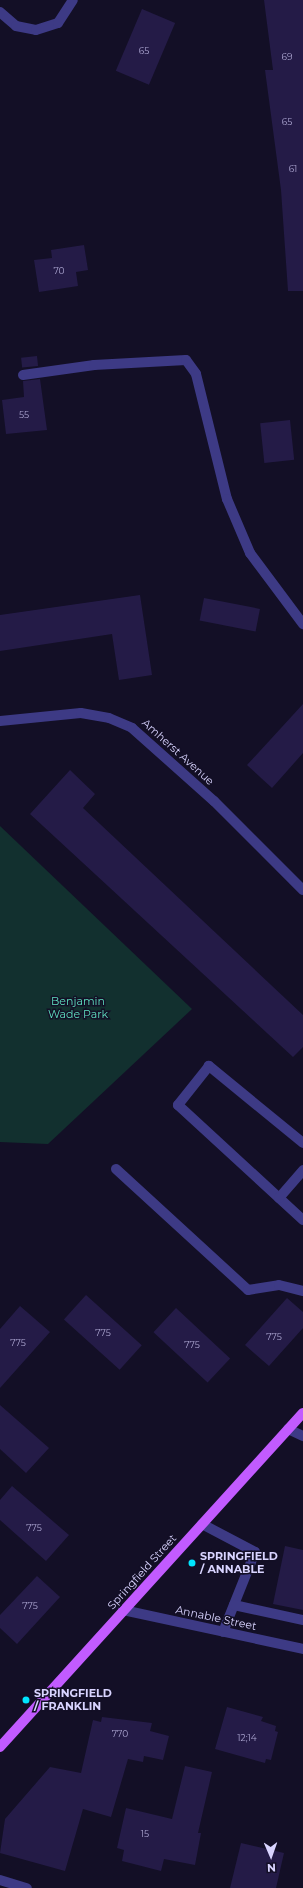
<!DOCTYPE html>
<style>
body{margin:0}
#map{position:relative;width:303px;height:1888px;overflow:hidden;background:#130f26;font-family:Montserrat,sans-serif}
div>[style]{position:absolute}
.green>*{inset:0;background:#12302f}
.building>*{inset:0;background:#241b47;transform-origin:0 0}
.minor>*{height:10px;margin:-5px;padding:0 5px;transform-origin:5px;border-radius:5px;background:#3d3a85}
.major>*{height:10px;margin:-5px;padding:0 5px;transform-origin:5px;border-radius:5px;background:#c25bff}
.dots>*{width:11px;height:11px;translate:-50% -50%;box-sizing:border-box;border:2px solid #130f26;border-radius:50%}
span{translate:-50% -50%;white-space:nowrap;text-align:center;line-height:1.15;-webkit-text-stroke:3px #130f26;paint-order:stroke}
.number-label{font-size:9px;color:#aca6d1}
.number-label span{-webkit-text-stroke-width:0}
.street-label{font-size:11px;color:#d9d4ff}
.park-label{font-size:11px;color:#5fe0c0}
.poi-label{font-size:11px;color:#d9d4ff;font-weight:700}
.left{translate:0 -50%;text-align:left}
.north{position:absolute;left:251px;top:1836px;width:40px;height:40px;-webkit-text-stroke:3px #130f26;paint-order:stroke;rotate:178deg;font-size:11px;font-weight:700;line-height:16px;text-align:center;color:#d9d4ff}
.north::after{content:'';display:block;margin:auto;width:14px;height:18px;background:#d9d4ff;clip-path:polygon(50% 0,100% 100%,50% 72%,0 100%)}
</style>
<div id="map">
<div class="green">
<i style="clip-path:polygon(0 826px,192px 1009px,48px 1144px,0 1142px)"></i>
</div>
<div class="building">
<i style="clip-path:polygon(264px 0,303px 0,303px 291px,288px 291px,281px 190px,265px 70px,273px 70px)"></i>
<i style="left:142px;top:9px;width:36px;height:67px;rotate:23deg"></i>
<i style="clip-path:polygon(84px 245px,88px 270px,76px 272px,78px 286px,39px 292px,34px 260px,52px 258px,51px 250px)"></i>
<i style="left:37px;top:356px;width:10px;height:16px;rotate:84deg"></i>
<i style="clip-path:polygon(40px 379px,47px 430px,6px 434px,2px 400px,24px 397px,23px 381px)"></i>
<i style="left:290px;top:420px;width:40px;height:30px;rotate:84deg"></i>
<i style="clip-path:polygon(140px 595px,152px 675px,119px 680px,112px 634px,0 651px,0 615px)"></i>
<i style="left:204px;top:598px;width:57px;height:23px;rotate:11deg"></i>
<i style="clip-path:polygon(303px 704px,303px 753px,272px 788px,247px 765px)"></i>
<i style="clip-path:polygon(70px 770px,95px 794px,83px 808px,303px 1015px,303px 1047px,293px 1057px,30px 814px)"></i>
<i style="left:86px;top:1295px;width:75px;height:33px;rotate:42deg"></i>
<i style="clip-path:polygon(287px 1298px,303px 1312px,303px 1328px,269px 1366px,245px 1345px)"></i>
<i style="clip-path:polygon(20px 1306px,50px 1332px,0 1388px,0 1329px)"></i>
<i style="left:176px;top:1308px;width:74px;height:33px;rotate:43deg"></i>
<i style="clip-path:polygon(0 1405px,49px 1448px,26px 1473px,0 1449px)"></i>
<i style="clip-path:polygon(12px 1486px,69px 1535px,46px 1561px,0 1520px,0 1500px)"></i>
<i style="clip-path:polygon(285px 1546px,303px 1550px,303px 1610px,273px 1604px)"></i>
<i style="clip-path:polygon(37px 1576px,60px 1597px,17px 1644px,0 1628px,0 1615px)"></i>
<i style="clip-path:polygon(227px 1707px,263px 1717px,261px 1721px,276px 1726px,275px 1731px,278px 1732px,271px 1760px,266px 1759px,265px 1763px,215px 1749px)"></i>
<i style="clip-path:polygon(102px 1717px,152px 1723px,150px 1731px,169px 1736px,163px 1760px,144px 1756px,143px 1762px,128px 1759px,111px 1817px,83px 1809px,65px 1871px,0 1853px,5px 1819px,50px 1767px,81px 1773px,93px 1720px,101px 1722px)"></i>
<i style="clip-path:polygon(185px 1766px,212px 1772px,198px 1833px,201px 1833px,195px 1865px,164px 1859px,161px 1871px,122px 1861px,124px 1850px,117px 1848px,126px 1808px,172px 1819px)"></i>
<i style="clip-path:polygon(241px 1843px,284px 1853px,276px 1888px,230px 1888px)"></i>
</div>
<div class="minor">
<i style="left:0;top:12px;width:21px;rotate:41deg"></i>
<i style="left:16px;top:26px;width:20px;rotate:11deg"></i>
<i style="left:36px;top:30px;width:23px;rotate:-18deg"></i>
<i style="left:58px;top:23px;width:27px;rotate:-57deg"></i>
<i style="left:23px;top:375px;width:72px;rotate:-8deg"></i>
<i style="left:94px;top:365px;width:92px;rotate:-3.1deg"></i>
<i style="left:186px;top:360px;width:17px;rotate:54deg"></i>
<i style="left:196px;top:374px;width:129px;rotate:76.1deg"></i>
<i style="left:227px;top:499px;width:59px;rotate:66.9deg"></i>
<i style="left:250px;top:553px;width:89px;rotate:53.3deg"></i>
<i style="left:0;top:721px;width:81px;rotate:-5.6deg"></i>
<i style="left:81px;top:713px;width:28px;rotate:10deg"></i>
<i style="left:109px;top:718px;width:25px;rotate:23deg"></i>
<i style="left:132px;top:728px;width:110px;rotate:41.7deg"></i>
<i style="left:214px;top:801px;width:126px;rotate:45deg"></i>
<i style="left:303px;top:1143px;width:122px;rotate:-140.7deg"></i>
<i style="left:209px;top:1066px;width:50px;rotate:128.5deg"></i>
<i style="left:178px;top:1105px;width:170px;rotate:42.6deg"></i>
<i style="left:116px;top:1169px;width:179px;rotate:42.5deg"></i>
<i style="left:248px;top:1290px;width:31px;rotate:-9deg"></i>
<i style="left:279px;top:1285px;width:25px;rotate:14deg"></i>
<i style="left:279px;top:1198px;width:37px;rotate:-49deg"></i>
<i style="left:288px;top:1429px;width:17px;rotate:25deg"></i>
<i style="left:202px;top:1524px;width:60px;rotate:27.8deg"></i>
<i style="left:255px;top:1552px;width:86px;rotate:111.8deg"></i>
<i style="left:234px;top:1605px;width:71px;rotate:12.3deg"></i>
<i style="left:123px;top:1610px;width:184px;rotate:12.2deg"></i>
<i style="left:0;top:1880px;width:28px;rotate:17deg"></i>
</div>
<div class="major">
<i style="left:0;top:1747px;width:451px;rotate:-47.8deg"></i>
</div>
<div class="dots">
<i style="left:192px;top:1563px;background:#00e5ff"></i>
<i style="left:26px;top:1700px;background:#00e5ff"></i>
</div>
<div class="number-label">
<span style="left:144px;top:51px">65</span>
<span style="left:287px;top:57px">69</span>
<span style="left:287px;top:122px">65</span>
<span style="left:293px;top:169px">61</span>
<span style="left:59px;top:271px">70</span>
<span style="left:24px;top:415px">55</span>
<span style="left:103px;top:1333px">775</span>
<span style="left:274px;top:1337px">775</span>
<span style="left:18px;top:1343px">775</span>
<span style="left:192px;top:1345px">775</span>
<span style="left:34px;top:1528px">775</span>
<span style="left:30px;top:1606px">775</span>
<span style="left:120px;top:1734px">770</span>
<span style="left:247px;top:1738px">12;14</span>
<span style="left:145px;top:1834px">15</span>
</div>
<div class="street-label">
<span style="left:178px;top:752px;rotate:42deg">Amherst Avenue</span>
<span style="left:142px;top:1572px;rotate:-48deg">Springfield Street</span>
<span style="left:216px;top:1618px;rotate:12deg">Annable Street</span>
</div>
<div class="park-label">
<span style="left:78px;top:1008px">Benjamin<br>Wade Park</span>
</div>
<div class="poi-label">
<span class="left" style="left:200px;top:1563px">SPRINGFIELD<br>/ ANNABLE</span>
<span class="left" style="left:34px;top:1700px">SPRINGFIELD<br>/ FRANKLIN</span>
</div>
<div class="north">N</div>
</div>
